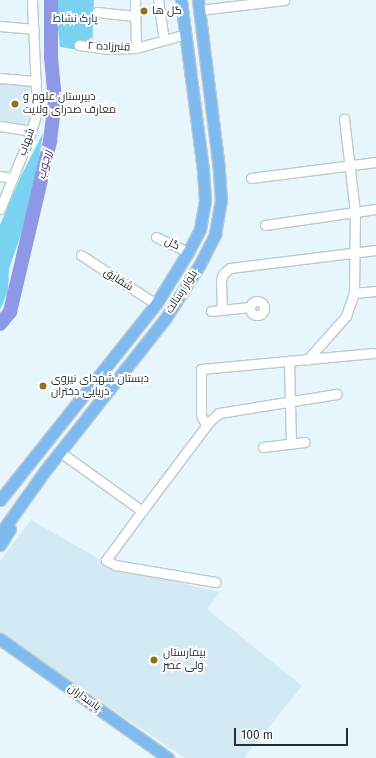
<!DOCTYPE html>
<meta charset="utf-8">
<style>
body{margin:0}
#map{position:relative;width:376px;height:758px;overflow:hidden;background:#e6f6fc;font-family:"Fira Sans",Cairo,sans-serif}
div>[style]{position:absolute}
.built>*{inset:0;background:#d3e9f3}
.green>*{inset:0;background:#79d2f2}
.river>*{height:14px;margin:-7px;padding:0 7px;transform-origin:7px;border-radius:7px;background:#8e98e6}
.roads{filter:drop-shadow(1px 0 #bbcacf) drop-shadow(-1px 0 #bbcacf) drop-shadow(0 1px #bbcacf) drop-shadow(0 -1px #bbcacf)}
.minor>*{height:9px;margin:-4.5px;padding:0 4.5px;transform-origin:4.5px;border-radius:4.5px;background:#fff}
.minor>.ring{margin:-4.5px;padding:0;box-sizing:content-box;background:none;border:9px solid #fff;border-radius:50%}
.major>*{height:11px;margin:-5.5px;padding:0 5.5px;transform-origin:5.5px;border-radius:5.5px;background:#7eb9ef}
.dots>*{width:11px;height:11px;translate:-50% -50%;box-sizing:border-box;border:2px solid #fff;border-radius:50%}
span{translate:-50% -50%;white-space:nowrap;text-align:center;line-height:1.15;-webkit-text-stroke:4px #fff;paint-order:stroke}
.poi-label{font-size:11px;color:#282e30}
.left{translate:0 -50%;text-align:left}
.park-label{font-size:11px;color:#023848}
.street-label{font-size:11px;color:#282e30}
.water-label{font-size:12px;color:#312f8a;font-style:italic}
.scale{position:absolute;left:234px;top:728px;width:114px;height:18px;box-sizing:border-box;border:2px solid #282e30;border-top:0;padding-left:5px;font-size:12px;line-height:14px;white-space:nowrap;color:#282e30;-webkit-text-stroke:3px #fff;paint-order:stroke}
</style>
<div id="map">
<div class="built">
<i style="clip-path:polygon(0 78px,29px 83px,30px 128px,0 125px)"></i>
<i style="clip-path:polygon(31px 520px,115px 568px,220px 592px,207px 609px,302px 686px,244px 758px,185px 758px,0 634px,0 561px)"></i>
</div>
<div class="green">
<i style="clip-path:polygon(55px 0,94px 0,92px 52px,60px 47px)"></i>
<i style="clip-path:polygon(43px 133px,31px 205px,9px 269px,8px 291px,0 310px,0 225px,21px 176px)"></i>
</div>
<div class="river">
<i style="left:0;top:324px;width:16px;rotate:-50deg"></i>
<i style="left:10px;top:312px;width:176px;rotate:-76.8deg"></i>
<i style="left:50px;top:141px;width:41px;rotate:-83deg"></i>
<i style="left:55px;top:100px;width:42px;rotate:-95.4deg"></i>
<i style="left:51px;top:58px;width:58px;rotate:-90deg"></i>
</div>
<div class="roads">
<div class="minor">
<i style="left:135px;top:0;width:48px;rotate:88.8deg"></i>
<i style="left:158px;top:0;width:40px;rotate:81.5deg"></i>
<i style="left:199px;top:10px;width:86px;rotate:-6.7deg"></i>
<i style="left:97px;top:12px;width:38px;rotate:6deg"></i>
<i style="left:0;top:26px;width:34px;rotate:5deg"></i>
<i style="left:79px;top:45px;width:28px;rotate:8deg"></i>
<i style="left:107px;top:49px;width:29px;rotate:-2deg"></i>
<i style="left:136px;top:48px;width:52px;rotate:-15.6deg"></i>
<i style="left:0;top:78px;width:36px;rotate:5deg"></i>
<i style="left:0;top:126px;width:32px;rotate:9deg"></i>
<i style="left:0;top:176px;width:13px;rotate:9deg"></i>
<i style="left:251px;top:178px;width:126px;rotate:-7.3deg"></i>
<i style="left:0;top:209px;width:80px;rotate:-67.9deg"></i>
<i style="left:30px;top:135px;width:24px;rotate:-73deg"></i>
<i style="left:37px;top:112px;width:112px;rotate:-92.6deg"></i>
<i style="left:265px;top:225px;width:112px;rotate:-8.2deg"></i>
<i style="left:156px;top:237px;width:35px;rotate:25deg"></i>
<i style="left:81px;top:255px;width:90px;rotate:33.2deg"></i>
<i style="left:354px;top:293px;width:22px;rotate:-5deg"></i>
<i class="ring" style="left:250px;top:301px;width:5px;height:5px"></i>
<i style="left:222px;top:310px;width:30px;rotate:-92deg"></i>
<i style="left:221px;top:280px;width:6px;rotate:-72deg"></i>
<i style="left:223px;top:274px;width:9px;rotate:-41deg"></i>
<i style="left:230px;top:268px;width:147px;rotate:-7deg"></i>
<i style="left:211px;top:311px;width:39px;rotate:-6deg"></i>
<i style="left:307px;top:360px;width:59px;rotate:-48.4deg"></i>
<i style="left:346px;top:316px;width:24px;rotate:-71deg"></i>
<i style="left:354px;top:293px;width:81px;rotate:-89.3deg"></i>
<i style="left:355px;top:212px;width:94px;rotate:-96.7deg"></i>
<i style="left:289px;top:361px;width:82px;rotate:88.6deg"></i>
<i style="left:206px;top:425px;width:11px;rotate:-117deg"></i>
<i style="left:201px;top:415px;width:46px;rotate:-90deg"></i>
<i style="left:201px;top:369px;width:173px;rotate:-5.3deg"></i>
<i style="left:263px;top:447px;width:42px;rotate:-6.8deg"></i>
<i style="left:60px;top:452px;width:101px;rotate:35.7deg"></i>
<i style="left:142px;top:511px;width:111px;rotate:-53deg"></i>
<i style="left:209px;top:422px;width:13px;rotate:-42deg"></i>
<i style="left:219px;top:413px;width:119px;rotate:-9.2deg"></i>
<i style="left:142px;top:511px;width:61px;rotate:126.3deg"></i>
<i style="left:106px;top:560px;width:10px;rotate:29deg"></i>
<i style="left:115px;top:565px;width:102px;rotate:9.6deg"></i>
</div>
<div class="major">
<i style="left:0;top:500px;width:251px;rotate:-51.5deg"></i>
<i style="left:156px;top:304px;width:61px;rotate:-58.4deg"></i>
<i style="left:188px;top:252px;width:26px;rotate:-62deg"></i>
<i style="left:200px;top:229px;width:29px;rotate:-80deg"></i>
<i style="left:205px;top:200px;width:30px;rotate:-94deg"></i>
<i style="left:203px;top:170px;width:171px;rotate:-97.4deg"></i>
<i style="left:0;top:534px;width:76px;rotate:-54.6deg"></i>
<i style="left:44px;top:472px;width:195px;rotate:-51.7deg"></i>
<i style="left:165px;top:319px;width:65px;rotate:-57.5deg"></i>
<i style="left:200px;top:264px;width:34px;rotate:-63deg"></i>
<i style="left:215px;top:234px;width:34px;rotate:-80deg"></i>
<i style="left:221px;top:201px;width:32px;rotate:-94deg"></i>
<i style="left:219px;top:169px;width:170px;rotate:-97.1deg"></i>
<i style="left:0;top:545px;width:19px;rotate:-58deg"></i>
<i style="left:0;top:639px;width:206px;rotate:35.3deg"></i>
</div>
</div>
<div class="dots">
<i style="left:144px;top:11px;background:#8f7217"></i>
<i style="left:15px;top:104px;background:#8f7217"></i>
<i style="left:43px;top:386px;background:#8f7217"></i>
<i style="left:154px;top:660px;background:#8f7217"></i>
</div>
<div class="poi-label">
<span class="left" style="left:152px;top:11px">گل ها</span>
<span class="left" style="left:23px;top:104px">دبیرستان علوم و<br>معارف صدرای ولایت</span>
<span class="left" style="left:51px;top:386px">دبستان شهدای نیروی<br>دریایی دختران</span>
<span class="left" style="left:163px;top:660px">بیمارستان<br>ولی عصر</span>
</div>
<div class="park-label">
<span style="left:75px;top:19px">پارک نشاط</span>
</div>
<div class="street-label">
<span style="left:109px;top:47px;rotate:2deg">قنبرزاده ۲</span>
<span style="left:27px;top:142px;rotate:-70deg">شهاب</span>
<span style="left:172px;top:244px;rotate:26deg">گل</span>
<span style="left:118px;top:280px;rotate:33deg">شقایق</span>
<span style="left:182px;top:292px;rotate:-57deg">بلوار رسالت</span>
<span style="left:84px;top:698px;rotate:35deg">پاسداران</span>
</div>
<div class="water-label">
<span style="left:45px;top:165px;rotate:-77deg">زرجوب</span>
</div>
<div class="scale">100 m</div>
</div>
